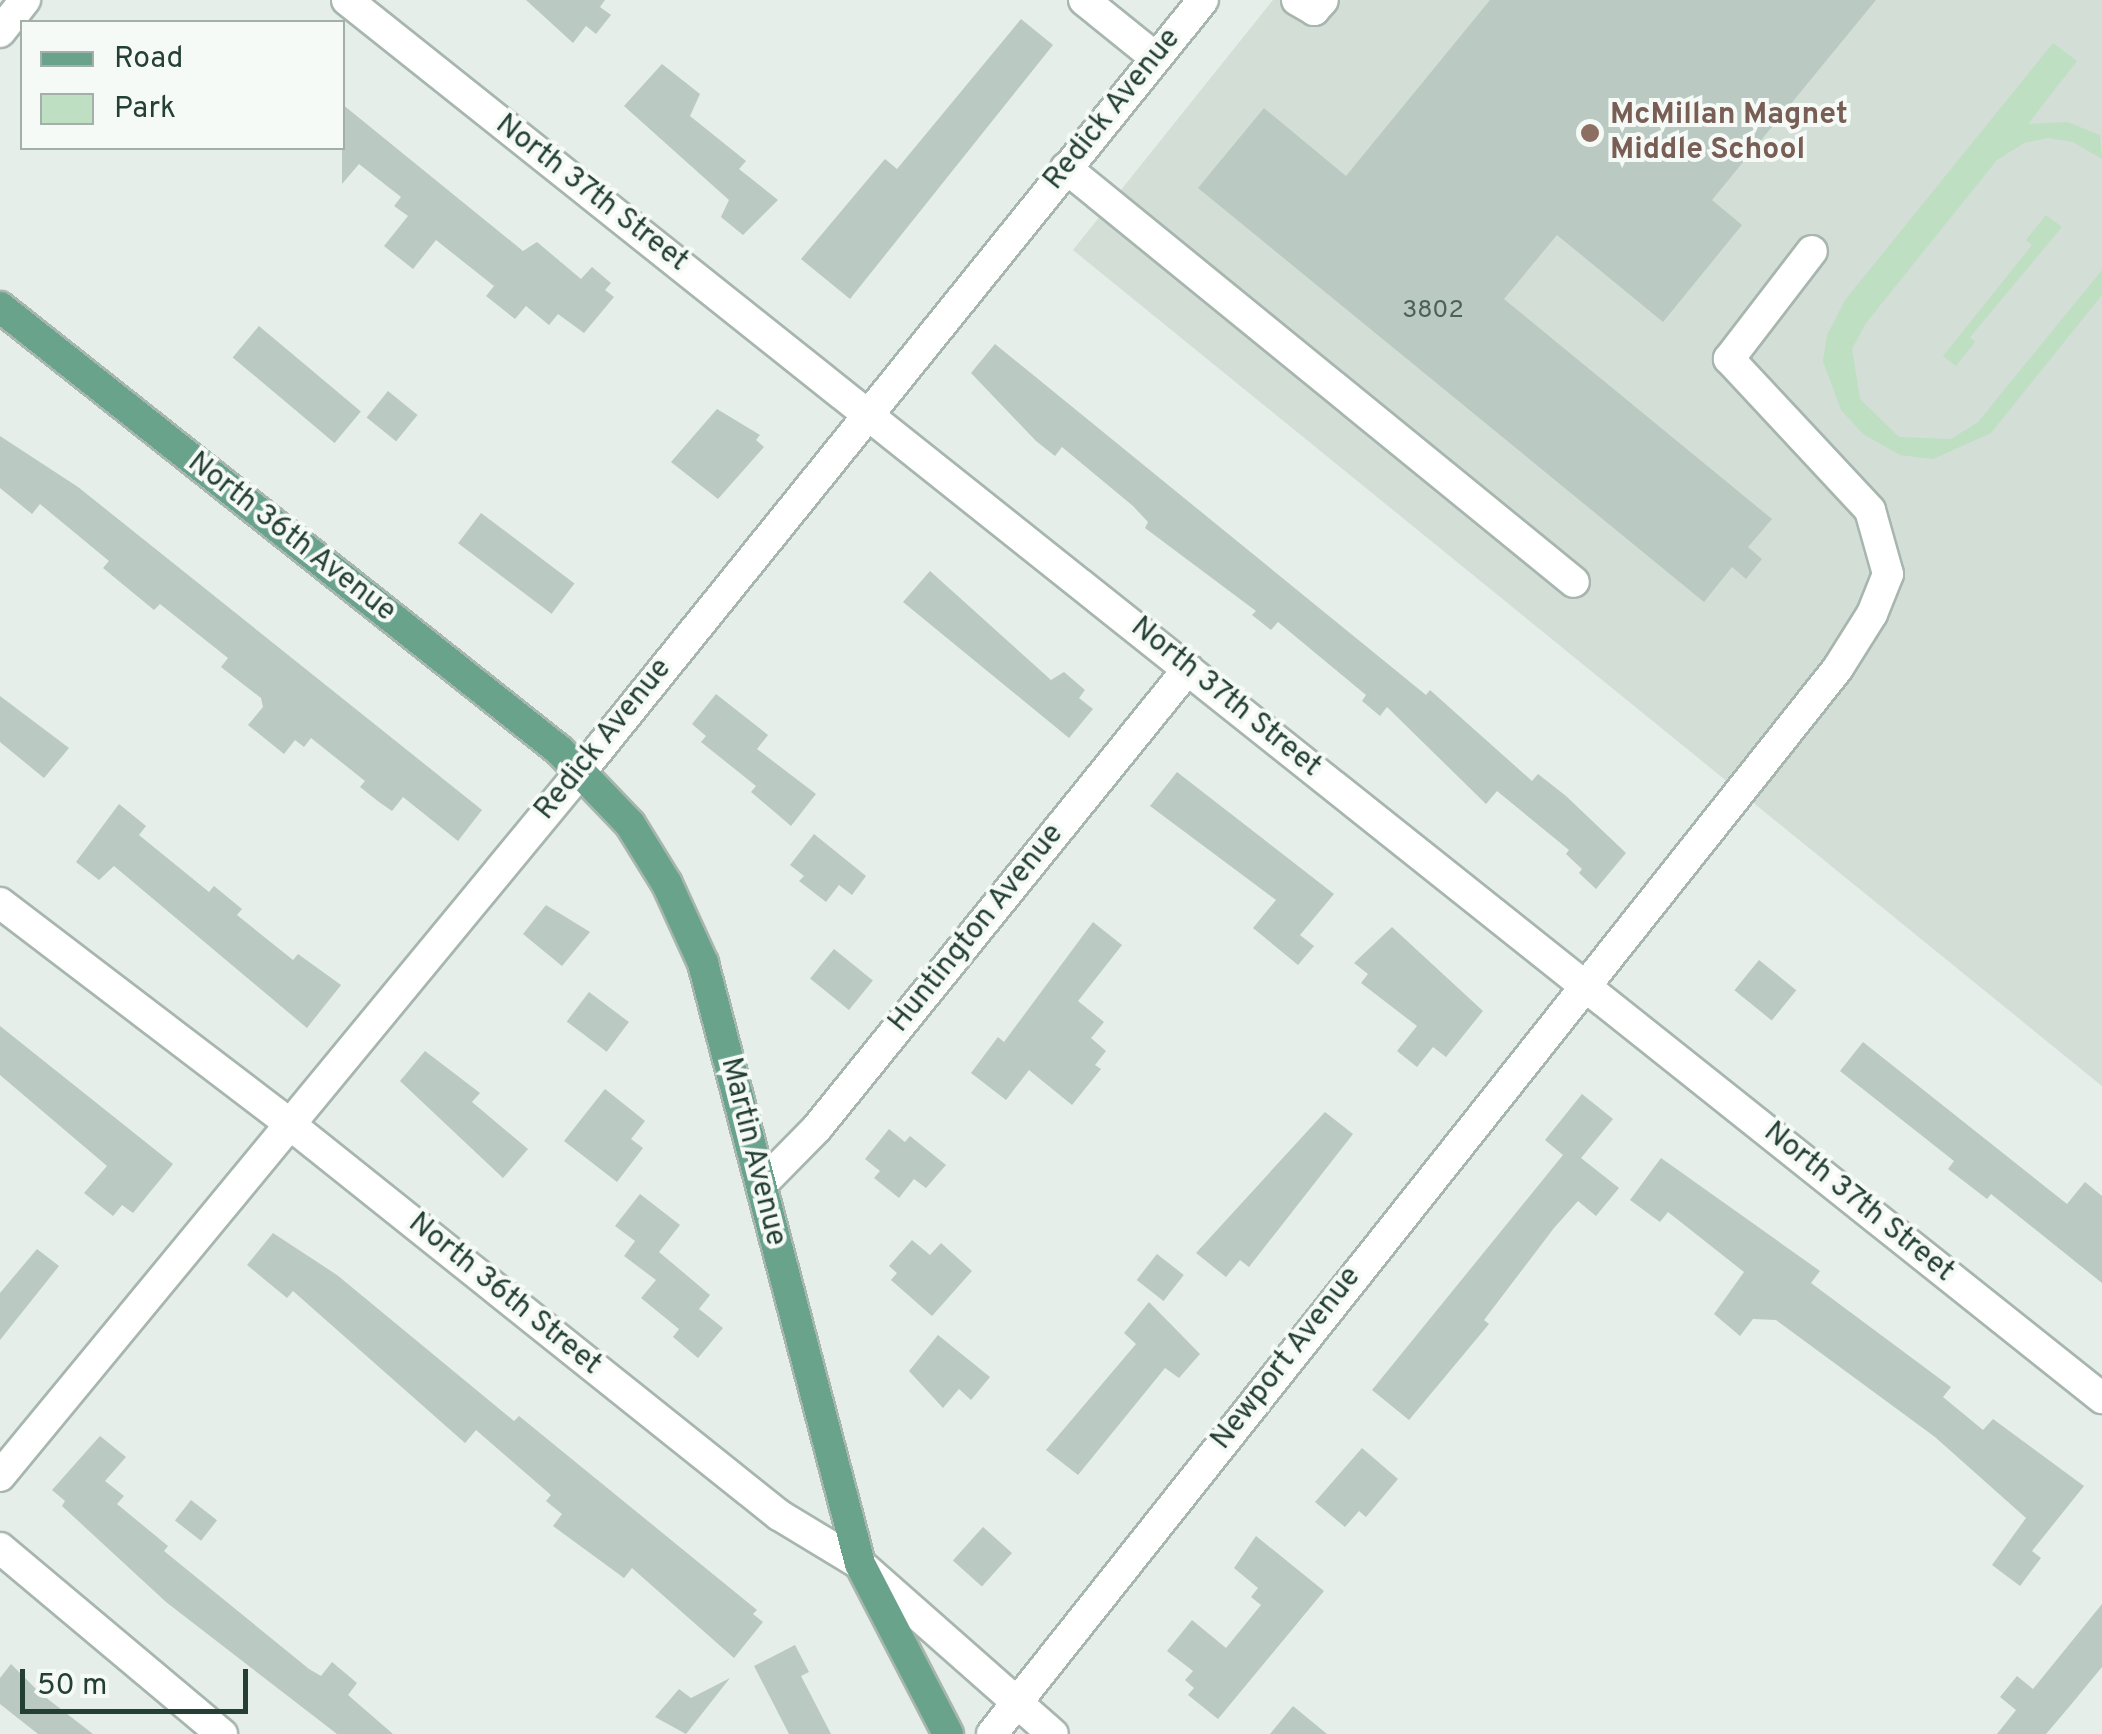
<!DOCTYPE html>
<style>
body{margin:0}
#map{position:relative;width:2102px;height:1734px;overflow:hidden;background:#e5eee8;font-family:Overpass,sans-serif}
div>[style]{position:absolute}
.built>*{inset:0;background:#d3ded7}
.green>*{inset:0;background:#bedfc1}
.building>*{inset:0;background:#bac9c1;transform-origin:0 0}
.roads{filter:drop-shadow(2px 0 #a7b6ae) drop-shadow(-2px 0 #a7b6ae) drop-shadow(0 2px #a7b6ae) drop-shadow(0 -2px #a7b6ae)}
.minor>*{height:30px;margin:-15px;padding:0 15px;transform-origin:15px;border-radius:15px;background:#fff}
.major>*{height:30px;margin:-15px;padding:0 15px;transform-origin:15px;border-radius:15px;background:#6aa38b}
.dots>*{width:28px;height:28px;translate:-50% -50%;box-sizing:border-box;border:5px solid #f6faf7;border-radius:50%}
span{translate:-50% -50%;white-space:nowrap;text-align:center;line-height:1.15;-webkit-text-stroke:8px #f6faf7;paint-order:stroke}
.number-label{font-size:25px;color:#4a6257}
.number-label span{-webkit-text-stroke-width:0}
.street-label{font-size:30px;color:#244034}
.education-label{font-size:30px;color:#785e54;font-weight:700}
.left{translate:0 -50%;text-align:left}
.legend{position:absolute;left:20px;top:20px;width:325px;height:130px;box-sizing:border-box;background:#f6faf7;border:2px solid #a2b0a9;margin:0;padding:12px 18px;list-style:none;font-size:30px;color:#244034}
.legend li{display:flex;align-items:center;gap:20px;height:50px}
.legend b{width:50px;border:2px solid #a2b0a9}
.scale{position:absolute;left:20px;top:1669px;width:228px;height:45px;box-sizing:border-box;border:5px solid #244034;border-top:0;padding-left:12px;font-size:30px;line-height:35px;white-space:nowrap;color:#244034;-webkit-text-stroke:8px #f6faf7;paint-order:stroke}
</style>
<div id="map">
<div class="built">
<i style="clip-path:polygon(1273px 0,2102px 0,2102px 1086px,1073px 250px)"></i>
</div>
<div class="green">
<i style="clip-path:polygon(2053px 43px,2077px 61px,2028px 124px,2067px 122px,2100px 135px,2102px 159px,2073px 142px,2048px 138px,2024px 143px,1997px 160px,1866px 323px,1852px 349px,1860px 399px,1899px 437px,1951px 439px,1978px 422px,2102px 270px,2102px 295px,1991px 433px,1933px 459px,1900px 455px,1863px 434px,1841px 410px,1823px 361px,1827px 335px,1845px 300px)"></i>
<i style="clip-path:polygon(2046px 215px,2062px 227px,1970px 337px,1975px 342px,1956px 366px,1943px 356px,2032px 245px,2026px 240px)"></i>
</div>
<div class="building">
<i style="clip-path:polygon(526px 0,605px 0,600px 7px,611px 15px,596px 34px,586px 26px,573px 43px)"></i>
<i style="clip-path:polygon(1490px 0,1876px 0,1712px 200px,1742px 225px,1663px 322px,1557px 235px,1504px 299px,1772px 519px,1748px 547px,1762px 559px,1746px 579px,1732px 567px,1704px 602px,1198px 188px,1264px 108px,1346px 176px)"></i>
<i style="clip-path:polygon(1021px 19px,1053px 45px,850px 299px,801px 259px,885px 159px,897px 169px)"></i>
<i style="clip-path:polygon(662px 64px,700px 94px,690px 116px,746px 161px,739px 169px,778px 200px,743px 235px,721px 217px,729px 200px,624px 106px)"></i>
<i style="clip-path:polygon(342px 104px,523px 251px,537px 242px,581px 279px,592px 267px,611px 283px,605px 290px,614px 297px,584px 333px,558px 314px,549px 325px,526px 306px,515px 319px,486px 296px,494px 286px,436px 240px,413px 269px,384px 246px,408px 216px,394px 206px,401px 197px,359px 164px,342px 184px)"></i>
<i style="left:259px;top:326px;width:133px;height:41px;rotate:40deg"></i>
<i style="clip-path:polygon(995px 344px,1426px 695px,1430px 690px,1532px 781px,1538px 774px,1566px 796px,1626px 853px,1596px 889px,1579px 873px,1582px 869px,1566px 854px,1569px 850px,1497px 791px,1486px 804px,1387px 707px,1380px 716px,1362px 701px,1366px 695px,1278px 622px,1271px 630px,1252px 615px,1256px 611px,1145px 528px,1148px 522px,1133px 506px,1062px 447px,1055px 456px,1036px 441px,971px 373px)"></i>
<i style="left:388px;top:391px;width:38px;height:34px;rotate:39deg"></i>
<i style="clip-path:polygon(717px 409px,760px 435px,756px 440px,764px 447px,718px 499px,671px 462px)"></i>
<i style="clip-path:polygon(0 436px,78px 487px,482px 810px,458px 841px,403px 797px,392px 811px,379px 802px,360px 787px,365px 781px,311px 738px,304px 747px,295px 740px,284px 754px,248px 725px,263px 707px,261px 698px,221px 667px,228px 658px,160px 604px,154px 610px,103px 568px,109px 561px,40px 504px,32px 514px,0 488px)"></i>
<i style="left:481px;top:513px;width:117px;height:38px;rotate:37deg"></i>
<i style="clip-path:polygon(930px 571px,1051px 680px,1064px 672px,1085px 690px,1079px 698px,1093px 709px,1069px 738px,903px 602px)"></i>
<i style="clip-path:polygon(716px 694px,768px 735px,757px 749px,816px 794px,791px 826px,751px 792px,756px 786px,701px 742px,706px 736px,692px 724px)"></i>
<i style="clip-path:polygon(0 696px,69px 748px,44px 778px,0 742px)"></i>
<i style="clip-path:polygon(1177px 772px,1334px 894px,1300px 935px,1314px 946px,1298px 965px,1253px 928px,1276px 900px,1150px 806px)"></i>
<i style="clip-path:polygon(119px 804px,146px 826px,139px 835px,209px 892px,214px 886px,242px 909px,237px 915px,293px 960px,298px 954px,341px 985px,307px 1028px,114px 866px,99px 880px,76px 862px)"></i>
<i style="clip-path:polygon(814px 834px,866px 876px,852px 895px,839px 885px,826px 902px,799px 881px,804px 876px,790px 865px)"></i>
<i style="clip-path:polygon(546px 905px,590px 932px,562px 966px,523px 934px)"></i>
<i style="clip-path:polygon(1093px 922px,1122px 945px,1078px 1001px,1104px 1022px,1091px 1038px,1106px 1051px,1095px 1065px,1101px 1069px,1072px 1105px,1029px 1070px,1006px 1100px,971px 1073px,998px 1037px,1004px 1042px)"></i>
<i style="clip-path:polygon(1392px 927px,1483px 1011px,1446px 1057px,1433px 1047px,1417px 1067px,1397px 1051px,1417px 1026px,1361px 983px,1368px 974px,1354px 963px)"></i>
<i style="left:834px;top:949px;width:50px;height:38px;rotate:39deg"></i>
<i style="left:1759px;top:960px;width:48px;height:39px;rotate:39deg"></i>
<i style="left:589px;top:992px;width:50px;height:37px;rotate:37deg"></i>
<i style="clip-path:polygon(0 1026px,173px 1164px,133px 1213px,122px 1205px,113px 1216px,84px 1193px,107px 1166px,0 1075px)"></i>
<i style="clip-path:polygon(1863px 1042px,2067px 1204px,2085px 1182px,2102px 1196px,2102px 1283px,1991px 1194px,1987px 1199px,1948px 1169px,1954px 1161px,1840px 1071px)"></i>
<i style="clip-path:polygon(425px 1051px,480px 1093px,472px 1102px,528px 1149px,503px 1178px,400px 1081px)"></i>
<i style="clip-path:polygon(605px 1089px,645px 1121px,631px 1139px,643px 1148px,617px 1182px,564px 1141px)"></i>
<i style="clip-path:polygon(1582px 1094px,1613px 1119px,1581px 1158px,1619px 1188px,1596px 1216px,1578px 1201px,1554px 1228px,1484px 1320px,1489px 1324px,1409px 1420px,1372px 1390px,1563px 1155px,1545px 1140px)"></i>
<i style="clip-path:polygon(1325px 1112px,1353px 1134px,1249px 1267px,1240px 1260px,1226px 1277px,1196px 1253px)"></i>
<i style="clip-path:polygon(889px 1129px,905px 1142px,910px 1136px,946px 1165px,926px 1188px,914px 1179px,899px 1198px,874px 1178px,880px 1171px,865px 1159px)"></i>
<i style="clip-path:polygon(1661px 1158px,1820px 1271px,1811px 1283px,1951px 1387px,1943px 1397px,1983px 1430px,1993px 1419px,2084px 1486px,2032px 1551px,2041px 1558px,2020px 1586px,1992px 1565px,2026px 1518px,1935px 1437px,1776px 1320px,1753px 1319px,1740px 1336px,1714px 1314px,1744px 1272px,1668px 1212px,1660px 1222px,1630px 1200px)"></i>
<i style="clip-path:polygon(640px 1194px,680px 1225px,659px 1252px,710px 1295px,699px 1309px,723px 1328px,698px 1358px,673px 1337px,679px 1329px,641px 1298px,656px 1280px,624px 1256px,635px 1241px,615px 1226px)"></i>
<i style="clip-path:polygon(273px 1233px,337px 1275px,514px 1421px,519px 1416px,757px 1610px,753px 1614px,763px 1622px,734px 1658px,632px 1568px,624px 1578px,553px 1526px,562px 1514px,546px 1501px,551px 1495px,476px 1430px,465px 1443px,293px 1291px,287px 1298px,247px 1265px)"></i>
<i style="clip-path:polygon(912px 1240px,930px 1255px,941px 1243px,972px 1271px,932px 1316px,891px 1280px,897px 1273px,889px 1266px)"></i>
<i style="clip-path:polygon(37px 1249px,59px 1266px,0 1340px,0 1293px)"></i>
<i style="left:1157px;top:1254px;width:34px;height:33px;rotate:38deg"></i>
<i style="clip-path:polygon(1149px 1302px,1200px 1354px,1179px 1378px,1165px 1368px,1078px 1475px,1046px 1450px,1136px 1344px,1124px 1333px)"></i>
<i style="clip-path:polygon(938px 1335px,990px 1377px,971px 1400px,959px 1389px,943px 1408px,909px 1371px)"></i>
<i style="clip-path:polygon(100px 1436px,126px 1457px,105px 1481px,124px 1496px,117px 1504px,168px 1546px,164px 1551px,309px 1669px,321px 1676px,332px 1662px,357px 1683px,348px 1695px,393px 1734px,337px 1734px,166px 1602px,62px 1506px,65px 1501px,52px 1490px)"></i>
<i style="clip-path:polygon(1362px 1448px,1398px 1479px,1366px 1517px,1359px 1511px,1345px 1527px,1315px 1502px)"></i>
<i style="left:191px;top:1500px;width:33px;height:26px;rotate:38deg"></i>
<i style="left:983px;top:1527px;width:39px;height:45px;rotate:42deg"></i>
<i style="clip-path:polygon(1256px 1536px,1324px 1591px,1218px 1719px,1188px 1695px,1194px 1688px,1185px 1680px,1193px 1671px,1167px 1651px,1192px 1620px,1226px 1648px,1261px 1605px,1251px 1597px,1258px 1588px,1234px 1568px)"></i>
<i style="clip-path:polygon(2102px 1604px,2102px 1667px,2069px 1707px,2046px 1734px,1997px 1734px,2016px 1710px,2000px 1697px,2017px 1676px,2033px 1689px)"></i>
<i style="clip-path:polygon(795px 1645px,809px 1672px,801px 1676px,831px 1734px,789px 1734px,754px 1666px)"></i>
<i style="clip-path:polygon(11px 1664px,40px 1693px,93px 1734px,38px 1734px,0 1704px,0 1678px)"></i>
<i style="clip-path:polygon(730px 1678px,686px 1734px,655px 1717px,679px 1689px,691px 1698px)"></i>
<i style="clip-path:polygon(1293px 1706px,1327px 1734px,1270px 1734px)"></i>
</div>
<div class="roads">
<div class="minor">
<i style="left:347px;top:0;width:2244px;rotate:38.54deg"></i>
<i style="left:1084px;top:0;width:92px;rotate:38.9deg"></i>
<i style="left:1297px;top:0;width:20px;rotate:30deg"></i>
<i style="left:1314px;top:10px;width:13px;rotate:-48deg"></i>
<i style="left:0;top:32px;width:41px;rotate:-52deg"></i>
<i style="left:1066px;top:168px;width:655px;rotate:39.18deg"></i>
<i style="left:0;top:903px;width:361px;rotate:37.3deg"></i>
<i style="left:287px;top:1122px;width:630px;rotate:38.62deg"></i>
<i style="left:779px;top:1515px;width:95px;rotate:31.2deg"></i>
<i style="left:860px;top:1564px;width:257px;rotate:41.4deg"></i>
<i style="left:761px;top:1185px;width:80px;rotate:-45.5deg"></i>
<i style="left:817px;top:1128px;width:590px;rotate:-51.05deg"></i>
<i style="left:0;top:1476px;width:915px;rotate:-50.5deg"></i>
<i style="left:582px;top:770px;width:989px;rotate:-51.11deg"></i>
<i style="left:0;top:1548px;width:290px;rotate:40deg"></i>
<i style="left:992px;top:1734px;width:1361px;rotate:-51.56deg"></i>
<i style="left:1838px;top:668px;width:64px;rotate:-57.8deg"></i>
<i style="left:1872px;top:614px;width:43px;rotate:-68.2deg"></i>
<i style="left:1888px;top:574px;width:66px;rotate:-105.7deg"></i>
<i style="left:1870px;top:510px;width:207px;rotate:-133deg"></i>
<i style="left:1729px;top:359px;width:136px;rotate:-52.5deg"></i>
</div>
<div class="major">
<i style="left:0;top:307px;width:713px;rotate:38.4deg"></i>
<i style="left:559px;top:750px;width:103px;rotate:46.2deg"></i>
<i style="left:630px;top:824px;width:70px;rotate:58.3deg"></i>
<i style="left:667px;top:884px;width:87px;rotate:65.5deg"></i>
<i style="left:703px;top:963px;width:621px;rotate:75.36deg"></i>
<i style="left:860px;top:1564px;width:191px;rotate:62.6deg"></i>
</div>
</div>
<div class="dots">
<i style="left:1590px;top:133px;background:#8d6e63"></i>
</div>
<div class="number-label">
<span style="left:1433px;top:311px">3802</span>
</div>
<div class="street-label">
<span style="left:1113px;top:110px;rotate:-51deg">Redick Avenue</span>
<span style="left:591px;top:194px;rotate:38deg">North 37th Street</span>
<span style="left:291px;top:538px;rotate:38deg">North 36th Avenue</span>
<span style="left:1225px;top:698px;rotate:39deg">North 37th Street</span>
<span style="left:604px;top:740px;rotate:-51deg">Redick Avenue</span>
<span style="left:977px;top:929px;rotate:-51deg">Huntington Avenue</span>
<span style="left:752px;top:1152px;rotate:76deg">Martin Avenue</span>
<span style="left:1858px;top:1203px;rotate:39deg">North 37th Street</span>
<span style="left:504px;top:1295px;rotate:39deg">North 36th Street</span>
<span style="left:1287px;top:1359px;rotate:-52deg">Newport Avenue</span>
</div>
<div class="education-label">
<span class="left" style="left:1610px;top:133px">McMillan Magnet<br>Middle School</span>
</div>
<ul class="legend">
<li><b style="height:12px;background:#6aa38b"></b>Road</li>
<li><b style="height:28px;background:#bedfc1"></b>Park</li>
</ul>
<div class="scale">50 m</div>
</div>
